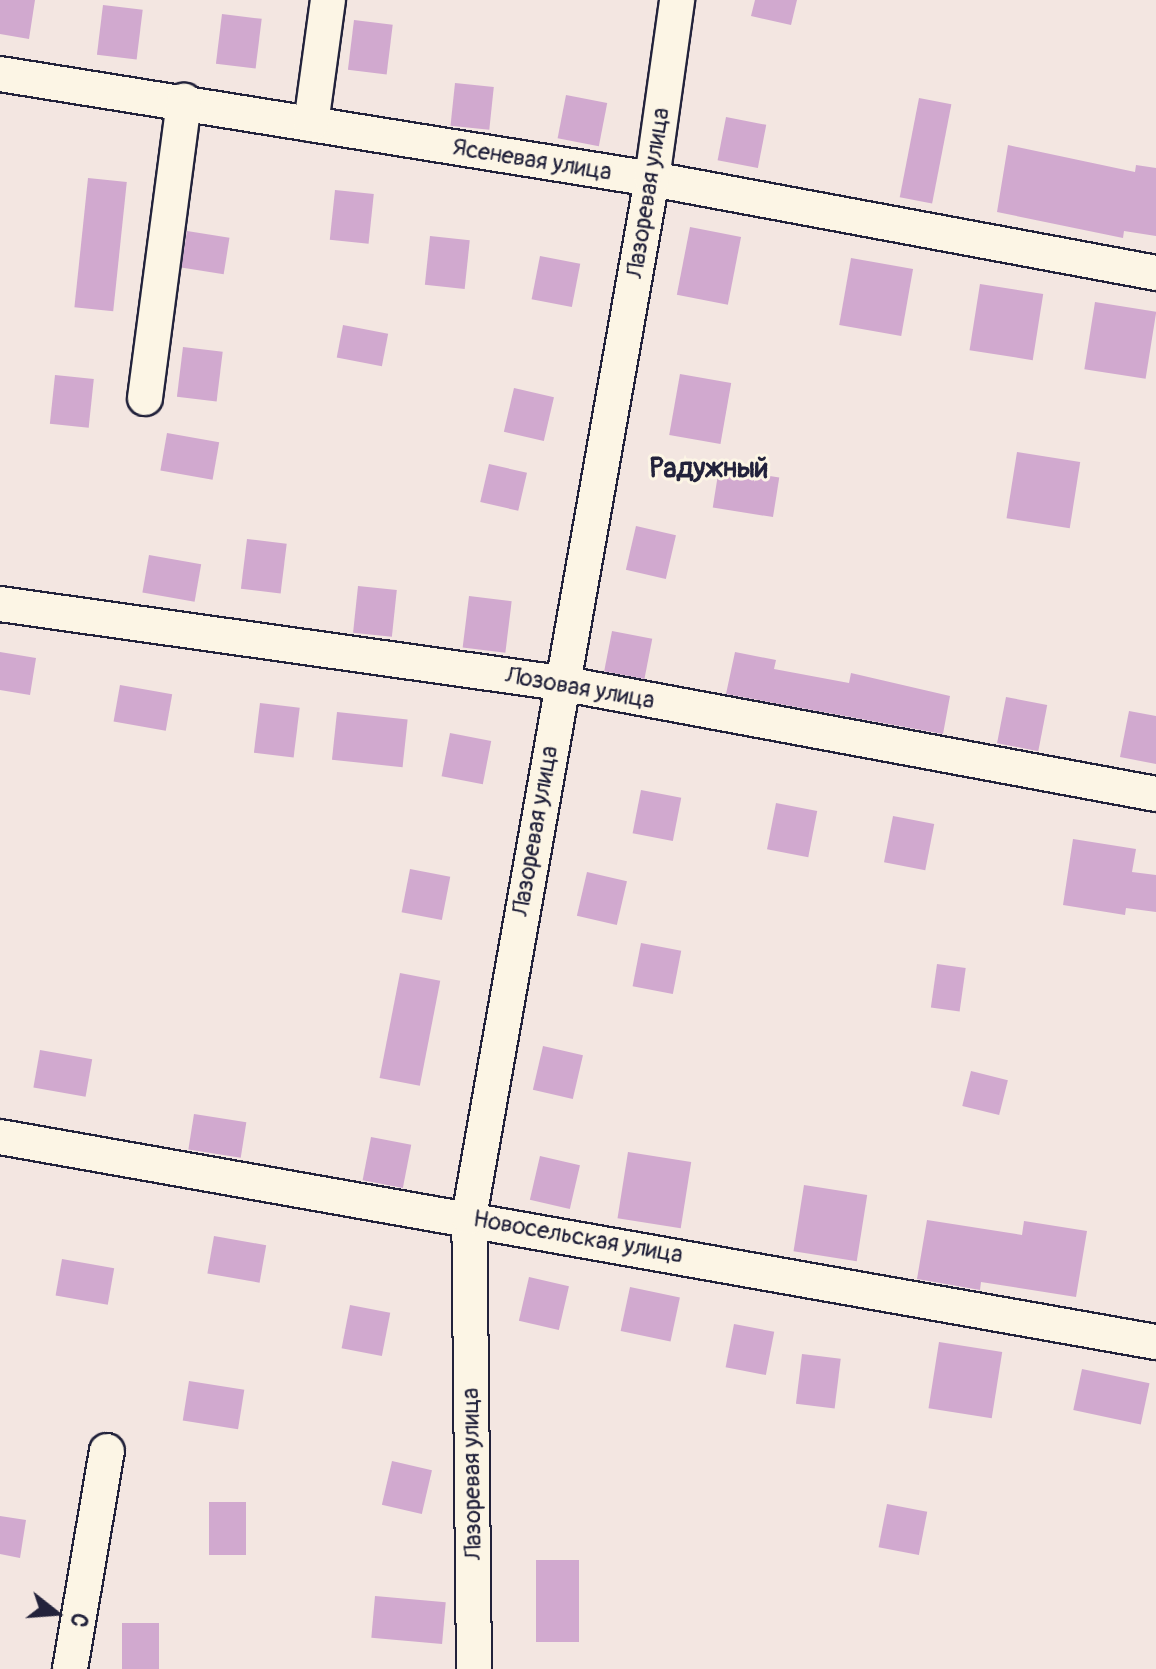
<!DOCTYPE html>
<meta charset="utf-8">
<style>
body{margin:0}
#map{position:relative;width:1156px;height:1669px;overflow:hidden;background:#f3e6e1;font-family:Pangolin,sans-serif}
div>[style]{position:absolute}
.building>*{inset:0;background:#d1a9cf;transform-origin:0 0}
.roads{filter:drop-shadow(2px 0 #22223b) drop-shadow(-2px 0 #22223b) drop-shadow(0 2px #22223b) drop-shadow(0 -2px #22223b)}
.minor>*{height:34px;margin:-17px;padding:0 17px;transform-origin:17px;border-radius:17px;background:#fcf5e5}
span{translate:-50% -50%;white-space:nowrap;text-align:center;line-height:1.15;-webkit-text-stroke:6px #fcf5e5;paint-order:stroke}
.street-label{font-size:24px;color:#22223b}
.quarter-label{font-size:28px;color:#22223b;font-weight:700}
.north{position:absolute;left:16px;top:1573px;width:80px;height:80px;-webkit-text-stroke:6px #fcf5e5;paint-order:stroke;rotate:107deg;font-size:22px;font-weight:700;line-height:32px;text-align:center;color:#22223b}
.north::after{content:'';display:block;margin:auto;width:28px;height:36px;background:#22223b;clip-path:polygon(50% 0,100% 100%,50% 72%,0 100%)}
</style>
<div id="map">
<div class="building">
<i style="clip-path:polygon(0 0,35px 0,29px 39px,0 34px)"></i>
<i style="clip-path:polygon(755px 0,797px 0,791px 25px,751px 16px)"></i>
<i style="left:103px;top:5px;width:40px;height:50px;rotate:7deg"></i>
<i style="left:222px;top:14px;width:40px;height:50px;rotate:7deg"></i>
<i style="left:354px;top:20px;width:39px;height:50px;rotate:7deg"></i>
<i style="left:455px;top:83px;width:39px;height:43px;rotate:6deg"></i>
<i style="left:566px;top:95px;width:42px;height:44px;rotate:11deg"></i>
<i style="left:919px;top:98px;width:33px;height:101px;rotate:11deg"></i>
<i style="left:726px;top:117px;width:41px;height:44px;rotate:11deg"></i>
<i style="clip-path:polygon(1008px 145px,1135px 172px,1136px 165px,1156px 168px,1156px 236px,1124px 231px,1123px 238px,997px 212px)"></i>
<i style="left:88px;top:178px;width:39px;height:130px;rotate:6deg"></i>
<i style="left:335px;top:190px;width:39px;height:50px;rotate:6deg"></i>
<i style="left:690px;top:227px;width:52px;height:69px;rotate:11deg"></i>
<i style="left:187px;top:231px;width:43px;height:37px;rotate:9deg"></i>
<i style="left:430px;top:236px;width:40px;height:49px;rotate:6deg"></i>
<i style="left:540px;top:256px;width:41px;height:44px;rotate:11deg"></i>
<i style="left:851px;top:258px;width:63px;height:68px;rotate:10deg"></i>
<i style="left:980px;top:284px;width:64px;height:67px;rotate:9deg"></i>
<i style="left:1095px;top:302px;width:62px;height:68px;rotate:9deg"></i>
<i style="left:343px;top:325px;width:46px;height:33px;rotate:11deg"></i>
<i style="left:183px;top:347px;width:40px;height:50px;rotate:7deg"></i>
<i style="left:680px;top:374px;width:52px;height:62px;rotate:10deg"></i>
<i style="left:55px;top:375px;width:39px;height:49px;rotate:6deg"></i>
<i style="left:514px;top:388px;width:41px;height:45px;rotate:13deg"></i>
<i style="left:167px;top:433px;width:53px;height:38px;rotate:10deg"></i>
<i style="left:1017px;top:452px;width:64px;height:67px;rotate:9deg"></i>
<i style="left:489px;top:464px;width:39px;height:39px;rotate:13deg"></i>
<i style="left:719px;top:468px;width:61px;height:40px;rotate:9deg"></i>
<i style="left:636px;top:526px;width:41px;height:45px;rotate:13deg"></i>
<i style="left:247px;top:539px;width:40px;height:50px;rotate:7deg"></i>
<i style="left:149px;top:555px;width:53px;height:38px;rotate:10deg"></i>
<i style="left:358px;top:586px;width:39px;height:47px;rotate:6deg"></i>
<i style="left:469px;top:596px;width:43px;height:52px;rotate:7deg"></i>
<i style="left:612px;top:631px;width:41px;height:41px;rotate:11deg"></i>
<i style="clip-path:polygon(0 652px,36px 658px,30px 695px,0 690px)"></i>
<i style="clip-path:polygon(735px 652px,776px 660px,774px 669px,849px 683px,851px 673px,950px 696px,943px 734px,726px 694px)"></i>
<i style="left:120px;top:685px;width:53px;height:37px;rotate:10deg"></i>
<i style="left:1006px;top:697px;width:42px;height:47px;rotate:11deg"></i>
<i style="left:260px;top:703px;width:40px;height:50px;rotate:7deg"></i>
<i style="clip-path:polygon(1129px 711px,1156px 716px,1156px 764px,1120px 757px)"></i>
<i style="left:337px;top:712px;width:71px;height:48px;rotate:6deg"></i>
<i style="left:450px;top:733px;width:42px;height:44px;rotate:11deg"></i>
<i style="left:641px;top:790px;width:41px;height:44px;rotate:11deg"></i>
<i style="left:776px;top:803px;width:42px;height:47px;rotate:11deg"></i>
<i style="left:893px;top:816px;width:42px;height:47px;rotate:11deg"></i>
<i style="clip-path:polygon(1073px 839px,1136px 849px,1132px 872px,1156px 875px,1156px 912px,1126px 908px,1125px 915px,1063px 905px)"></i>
<i style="left:410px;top:869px;width:41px;height:44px;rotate:11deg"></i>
<i style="left:587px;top:872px;width:41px;height:45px;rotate:13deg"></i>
<i style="left:641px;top:943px;width:41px;height:44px;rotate:11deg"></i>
<i style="left:937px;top:964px;width:29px;height:44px;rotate:8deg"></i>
<i style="left:400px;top:973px;width:41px;height:107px;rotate:11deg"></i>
<i style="left:543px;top:1046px;width:41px;height:45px;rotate:13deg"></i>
<i style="left:40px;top:1050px;width:53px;height:38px;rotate:10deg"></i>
<i style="left:971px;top:1071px;width:38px;height:36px;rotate:14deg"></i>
<i style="left:194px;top:1114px;width:53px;height:36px;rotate:9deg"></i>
<i style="left:371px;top:1137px;width:41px;height:44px;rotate:11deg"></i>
<i style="left:628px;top:1152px;width:64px;height:67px;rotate:9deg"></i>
<i style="left:540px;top:1156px;width:41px;height:45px;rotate:13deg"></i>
<i style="left:804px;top:1185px;width:64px;height:67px;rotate:9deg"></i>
<i style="clip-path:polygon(927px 1220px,1022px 1235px,1024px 1221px,1087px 1231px,1076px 1297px,981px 1282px,980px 1290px,917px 1279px)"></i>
<i style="left:214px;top:1236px;width:53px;height:38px;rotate:10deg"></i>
<i style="left:62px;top:1259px;width:53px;height:37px;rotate:10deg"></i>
<i style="left:529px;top:1277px;width:41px;height:45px;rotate:13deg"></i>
<i style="left:630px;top:1287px;width:51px;height:45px;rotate:12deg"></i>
<i style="left:350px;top:1305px;width:41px;height:44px;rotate:11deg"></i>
<i style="left:734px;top:1324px;width:41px;height:44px;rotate:11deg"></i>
<i style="left:939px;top:1342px;width:64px;height:67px;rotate:9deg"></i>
<i style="left:802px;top:1354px;width:39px;height:50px;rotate:7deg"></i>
<i style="left:1082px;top:1369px;width:69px;height:42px;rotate:12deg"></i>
<i style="left:189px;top:1381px;width:56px;height:40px;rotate:9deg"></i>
<i style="left:392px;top:1461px;width:41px;height:45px;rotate:13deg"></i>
<i style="left:209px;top:1502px;width:37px;height:53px"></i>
<i style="left:887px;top:1504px;width:41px;height:44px;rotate:11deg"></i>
<i style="clip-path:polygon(0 1516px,26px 1520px,20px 1558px,0 1554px)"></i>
<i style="left:536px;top:1560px;width:43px;height:82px"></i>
<i style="left:375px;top:1596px;width:71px;height:42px;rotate:5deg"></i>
<i style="left:122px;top:1623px;width:37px;height:46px"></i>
</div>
<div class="roads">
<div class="minor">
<i style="left:0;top:74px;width:660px;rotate:9.15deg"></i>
<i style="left:652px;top:179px;width:513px;rotate:10.56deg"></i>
<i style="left:311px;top:124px;width:125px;rotate:-82.2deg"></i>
<i style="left:145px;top:398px;width:300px;rotate:-82.5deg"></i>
<i style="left:0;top:604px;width:566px;rotate:8.03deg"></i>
<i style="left:560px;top:683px;width:606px;rotate:10.55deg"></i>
<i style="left:0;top:1137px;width:1174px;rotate:10.06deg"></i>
<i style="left:70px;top:1669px;width:221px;rotate:-80.4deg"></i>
<i style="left:474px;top:1669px;width:452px;rotate:-90.6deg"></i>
<i style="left:469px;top:1217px;width:1054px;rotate:-80deg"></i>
<i style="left:652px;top:179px;width:181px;rotate:-82deg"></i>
</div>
</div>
<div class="street-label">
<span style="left:532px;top:160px;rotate:9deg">Ясеневая улица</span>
<span style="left:648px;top:193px;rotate:-81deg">Лазоревая улица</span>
<span style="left:580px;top:688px;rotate:10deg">Лозовая улица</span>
<span style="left:535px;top:831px;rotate:-80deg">Лазоревая улица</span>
<span style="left:578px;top:1237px;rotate:10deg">Новосельская улица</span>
<span style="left:472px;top:1474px;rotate:-91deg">Лазоревая улица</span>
</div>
<div class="quarter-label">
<span style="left:709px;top:469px">Радужный</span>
</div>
<div class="north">С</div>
</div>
